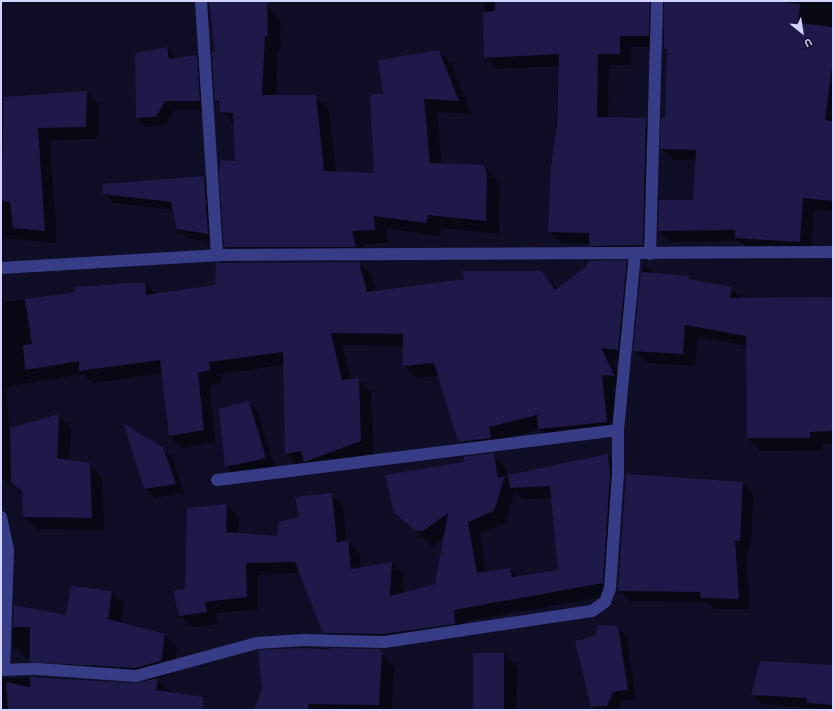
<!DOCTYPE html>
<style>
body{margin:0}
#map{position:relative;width:834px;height:711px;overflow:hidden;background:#100e26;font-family:"Alegreya Sans",sans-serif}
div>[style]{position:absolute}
.shadow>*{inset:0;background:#0007}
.building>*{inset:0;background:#1e1948;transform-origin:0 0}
.minor>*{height:12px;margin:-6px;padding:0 6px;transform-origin:6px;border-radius:6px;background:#373c87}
span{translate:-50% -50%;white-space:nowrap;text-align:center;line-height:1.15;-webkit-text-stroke:3px #100e26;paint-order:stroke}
.frame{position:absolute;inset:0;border:2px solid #d3d3ff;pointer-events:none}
.north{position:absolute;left:782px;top:12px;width:40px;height:40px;-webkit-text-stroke:3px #100e26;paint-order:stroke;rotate:150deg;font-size:11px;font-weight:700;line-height:16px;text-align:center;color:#d3d3ff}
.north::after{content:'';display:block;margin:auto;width:14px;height:18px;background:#d3d3ff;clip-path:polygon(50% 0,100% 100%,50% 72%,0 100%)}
</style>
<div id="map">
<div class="shadow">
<i style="clip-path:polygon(208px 1px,262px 1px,280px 20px,281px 49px,278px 49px,276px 96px,315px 96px,329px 109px,336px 172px,375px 174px,385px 95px,439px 51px,452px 65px,471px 114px,437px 112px,442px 164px,483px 166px,497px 180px,500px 189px,499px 234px,442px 228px,440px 236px,387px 229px,388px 243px,364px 244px,368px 260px,238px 261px,225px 247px,220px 174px,236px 163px,234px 125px,221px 111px,220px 105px,216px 100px,216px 53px)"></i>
<i style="clip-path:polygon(484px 1px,833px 1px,833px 211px,814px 209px,811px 252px,747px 249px,740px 241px,671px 242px,659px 231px,694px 201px,696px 160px,673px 160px,661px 148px,666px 119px,668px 52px,665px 49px,665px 5px,660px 12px,660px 47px,631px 47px,631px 65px,609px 65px,608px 118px,646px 119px,657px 131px,654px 256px,601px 257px,590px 244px,561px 243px,549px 231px,559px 66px,497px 69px,485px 57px)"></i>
<i style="clip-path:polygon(167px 48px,177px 59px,197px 56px,206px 65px,209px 110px,175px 110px,165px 126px,146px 127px,137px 118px)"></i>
<i style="clip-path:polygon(86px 92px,99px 104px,98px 139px,50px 140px,57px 243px,1px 238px,1px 160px,4px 159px,5px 98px)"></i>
<i style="clip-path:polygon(204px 177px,213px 186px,217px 243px,187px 238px,177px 229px,174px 210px,113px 203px,104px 193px,104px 185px)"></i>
<i style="clip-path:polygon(626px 262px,639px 274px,630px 362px,612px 360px,626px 388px,614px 387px,619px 435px,551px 441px,540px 429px,501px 439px,503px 450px,472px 454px,459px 442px,439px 376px,417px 378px,404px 365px,404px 346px,342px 345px,351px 380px,358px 379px,371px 392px,374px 454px,318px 473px,298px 466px,286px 454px,284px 365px,221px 374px,222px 382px,210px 386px,215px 442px,182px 448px,169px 435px,162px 373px,93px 383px,84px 374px,6px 387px,9px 429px,58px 415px,71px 428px,69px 461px,89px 464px,102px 477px,104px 530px,37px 529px,24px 516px,23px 494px,1px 478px,1px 303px,76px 292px,75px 288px,97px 285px,145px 283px,156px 294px,359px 263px,372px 275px,376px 292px,542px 272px,558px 289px)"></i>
<i style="clip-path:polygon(643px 263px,654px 274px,689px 277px,693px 281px,731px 288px,742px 299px,833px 298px,833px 443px,822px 444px,822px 450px,760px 451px,748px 438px,747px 346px,698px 337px,695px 366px,647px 363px,634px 350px)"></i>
<i style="clip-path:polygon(248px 402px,258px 412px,275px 467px,235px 475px,226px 466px)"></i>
<i style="clip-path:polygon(162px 448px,172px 457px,184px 493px,154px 498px,145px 488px)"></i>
<i style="clip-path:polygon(evenodd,493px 454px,505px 466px,508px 481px,509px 476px,608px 455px,620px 467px,622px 486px,614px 595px,466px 621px,467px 635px,336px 645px,324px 632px,300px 573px,258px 575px,258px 609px,216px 613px,218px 624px,192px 627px,180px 615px,186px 590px,227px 505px,239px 517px,238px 534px,278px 537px,331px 494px,343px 506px,347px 541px,359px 553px,361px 568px,392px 563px,404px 575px,403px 594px,436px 584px,445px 554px,445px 536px,432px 546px,395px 513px,465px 463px,493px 454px,555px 484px,555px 486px,522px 487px,555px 484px,493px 454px,515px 492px,523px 499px,552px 498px,559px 571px,518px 577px,510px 569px,486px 573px,480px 534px,506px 523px,515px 492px)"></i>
<i style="clip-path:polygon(743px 483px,754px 494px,750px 551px,746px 551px,750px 609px,713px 609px,707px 602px,630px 601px,619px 590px)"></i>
<i style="clip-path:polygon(1px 543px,10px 552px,1px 656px)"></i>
<i style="clip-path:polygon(111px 592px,124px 604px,121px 624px,165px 635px,177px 648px,173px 674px,157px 678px,189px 710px,1px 710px,2px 678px,38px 678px,136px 684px,149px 681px,76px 675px,64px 664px,76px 660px,26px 658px,13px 645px,15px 607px,67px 616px)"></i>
<i style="clip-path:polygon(618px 627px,627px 636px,636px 699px,622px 701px,618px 710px,595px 710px,592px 707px,595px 636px)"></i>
<i style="clip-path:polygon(379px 650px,394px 667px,392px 710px,255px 710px,331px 652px)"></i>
<i style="clip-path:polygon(474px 654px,504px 654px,518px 667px,516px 710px,475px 710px)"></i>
<i style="clip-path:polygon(833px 666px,833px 710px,761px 704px,752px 695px)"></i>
</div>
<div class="building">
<i style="clip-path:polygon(209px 1px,267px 1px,268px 36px,265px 36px,262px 95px,316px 95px,324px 171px,374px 173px,370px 94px,383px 94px,378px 60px,439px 50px,459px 101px,424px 99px,430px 163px,484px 165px,487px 175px,486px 221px,428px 215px,426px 223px,374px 216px,375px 230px,352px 231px,356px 247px,224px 247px,219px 174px,221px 160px,235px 161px,233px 113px,220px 112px,219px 101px,215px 101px,212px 52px,215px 52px)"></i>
<i style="clip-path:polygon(495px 1px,650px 1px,649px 36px,620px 36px,620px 54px,598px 54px,597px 117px,646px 118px,643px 245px,589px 246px,589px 233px,548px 232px,551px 166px,557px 123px,559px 54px,484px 58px,483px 12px,495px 11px)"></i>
<i style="clip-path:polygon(664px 1px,775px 1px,800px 4px,798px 23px,833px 27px,833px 59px,825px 120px,833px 121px,833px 201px,803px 198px,800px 242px,735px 238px,735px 230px,658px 231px,659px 200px,693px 200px,696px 150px,660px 149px,661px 118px,665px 118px,667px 49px,664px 49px)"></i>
<i style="clip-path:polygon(167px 47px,169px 59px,197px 55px,200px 101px,165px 101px,156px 117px,136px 118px,135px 53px)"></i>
<i style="clip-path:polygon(87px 91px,86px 127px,38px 128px,45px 231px,13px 228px,10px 202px,1px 201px,4px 97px)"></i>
<i style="clip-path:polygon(204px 176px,208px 234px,177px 229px,171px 202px,103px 194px,103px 184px)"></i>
<i style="clip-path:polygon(627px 260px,618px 350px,601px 348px,615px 376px,602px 375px,607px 422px,538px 429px,537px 415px,489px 427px,491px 438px,458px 442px,434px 363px,403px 366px,403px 334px,331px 333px,342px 380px,359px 378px,361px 441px,304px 462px,301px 451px,285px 454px,283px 352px,209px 362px,210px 370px,198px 373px,204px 430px,169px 436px,160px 360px,79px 371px,79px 361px,25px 370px,23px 345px,32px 344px,25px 299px,75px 292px,74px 287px,145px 282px,146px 295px,215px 285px,216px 263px,359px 262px,367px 292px,464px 279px,462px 271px,542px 271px,555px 290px,587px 266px,588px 261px)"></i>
<i style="clip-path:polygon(642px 260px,642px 272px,689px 276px,689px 279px,732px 287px,730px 298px,833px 297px,833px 431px,810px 432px,810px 438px,747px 438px,746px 336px,685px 325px,683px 354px,633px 351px)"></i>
<i style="clip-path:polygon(249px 401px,266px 458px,225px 467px,219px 409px)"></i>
<i style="clip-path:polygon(59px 414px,57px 458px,90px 463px,92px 518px,23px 517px,22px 491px,11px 483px,10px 428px)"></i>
<i style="clip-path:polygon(124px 424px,163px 447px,176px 484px,144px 489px)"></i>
<i style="clip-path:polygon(494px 453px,498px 478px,505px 476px,494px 511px,468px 522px,477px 573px,510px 568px,512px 577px,558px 570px,550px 486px,510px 488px,508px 475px,608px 454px,610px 474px,603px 583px,454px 610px,455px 624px,383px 634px,323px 633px,295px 562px,246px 563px,247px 597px,205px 602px,207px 612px,179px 616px,173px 591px,185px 589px,187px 508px,227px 504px,226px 532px,277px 536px,278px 522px,299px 517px,295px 497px,332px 493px,337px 543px,348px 540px,351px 569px,392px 562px,390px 596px,435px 584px,440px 554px,443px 554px,441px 552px,448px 513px,423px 531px,416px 531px,394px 513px,385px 475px,464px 462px,463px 457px)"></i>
<i style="clip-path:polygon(626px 474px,743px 482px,740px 541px,735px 540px,739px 599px,701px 598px,700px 592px,618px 591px)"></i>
<i style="clip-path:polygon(71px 586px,112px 591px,108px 619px,165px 634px,161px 661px,135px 668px,30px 662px,30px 627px,13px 627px,14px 605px,66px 615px)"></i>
<i style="clip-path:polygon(598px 625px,618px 626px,628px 690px,613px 692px,607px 706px,591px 707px,575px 641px,595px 636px)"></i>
<i style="clip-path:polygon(303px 648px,330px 650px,329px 648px,379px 649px,382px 653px,379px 705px,308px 704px,308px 710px,254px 710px,262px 689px,258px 650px)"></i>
<i style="left:473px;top:653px;width:31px;height:57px"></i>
<i style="clip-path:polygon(760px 661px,833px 665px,833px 705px,807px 703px,807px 698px,751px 695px)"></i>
<i style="clip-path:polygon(30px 677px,135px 683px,158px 678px,156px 690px,203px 697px,203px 710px,8px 710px,6px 682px,30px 687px)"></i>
</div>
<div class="minor">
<i style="left:201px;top:1px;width:255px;rotate:86.4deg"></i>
<i style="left:650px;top:254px;width:253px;rotate:-88.4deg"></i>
<i style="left:1px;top:268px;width:216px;rotate:-3.4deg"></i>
<i style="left:217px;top:255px;width:616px;rotate:-0.28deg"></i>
<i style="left:217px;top:480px;width:404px;rotate:-7.1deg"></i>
<i style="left:1px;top:517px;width:34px;rotate:78deg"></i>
<i style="left:8px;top:550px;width:120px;rotate:91.9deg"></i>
<i style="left:1px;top:670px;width:37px;rotate:-2deg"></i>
<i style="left:38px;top:669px;width:98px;rotate:4.1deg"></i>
<i style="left:136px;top:676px;width:125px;rotate:-15.3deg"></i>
<i style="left:257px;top:643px;width:46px;rotate:-3.7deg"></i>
<i style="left:303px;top:640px;width:81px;rotate:1.4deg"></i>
<i style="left:384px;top:642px;width:210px;rotate:-8.5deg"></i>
<i style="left:592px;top:611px;width:16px;rotate:-35deg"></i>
<i style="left:605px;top:602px;width:15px;rotate:-70deg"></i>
<i style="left:610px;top:588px;width:114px;rotate:-86deg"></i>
<i style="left:618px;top:474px;width:44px;rotate:-90deg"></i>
<i style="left:618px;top:430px;width:177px;rotate:-84.5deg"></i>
</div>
<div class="frame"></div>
<div class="north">U</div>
</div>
